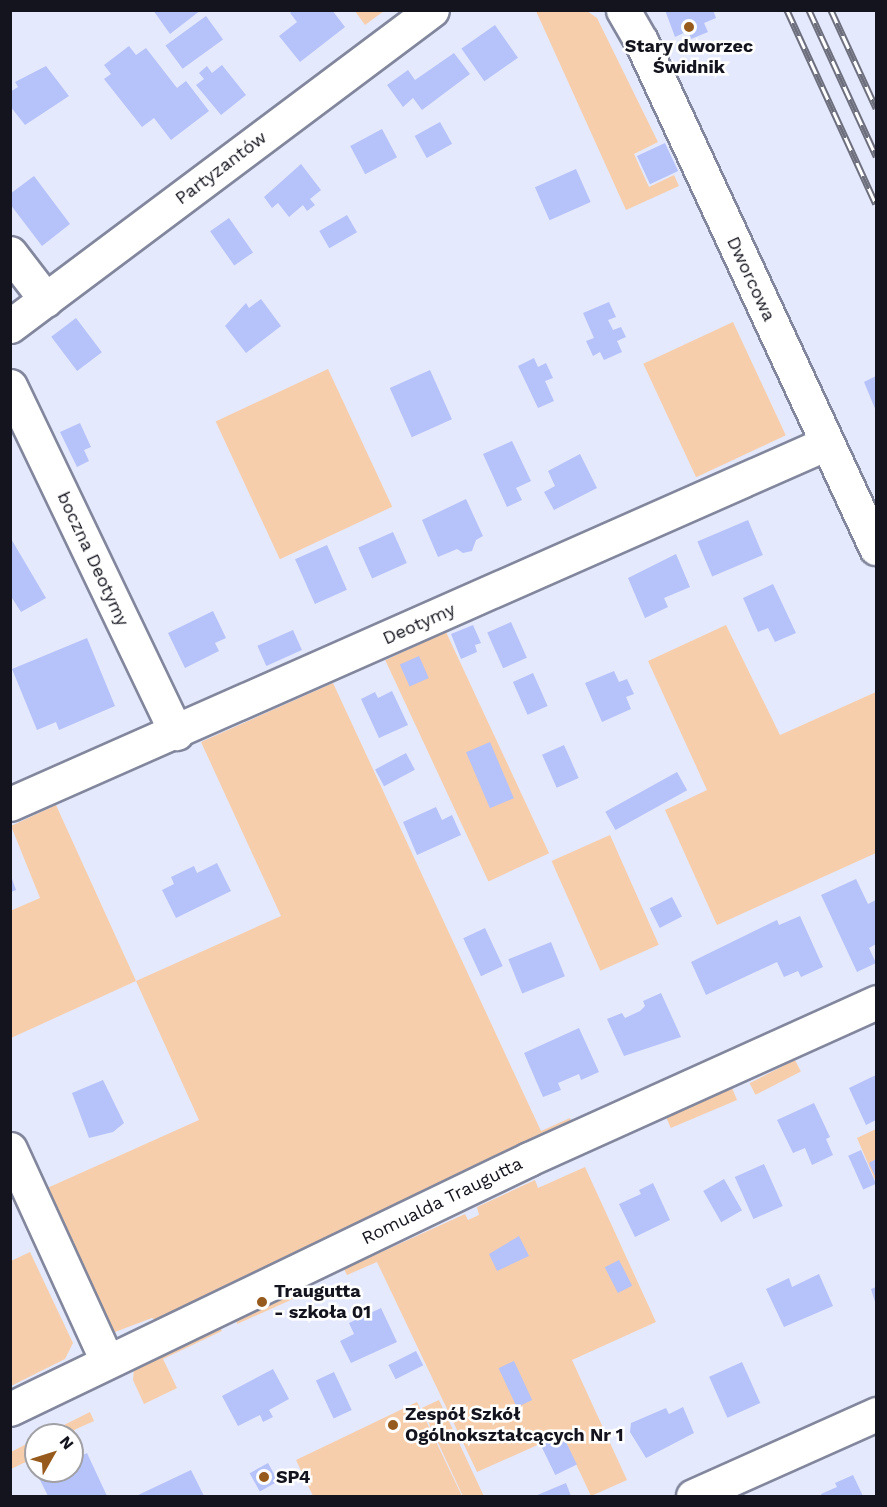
<!DOCTYPE html>
<meta charset="utf-8">
<style>
body{margin:0}
#map{position:relative;width:887px;height:1507px;overflow:hidden;background:#e5e9fd;font-family:"Work Sans",sans-serif}
div>[style]{position:absolute}
.green>*{inset:0;background:#f6ceac;transform-origin:0 0}
.building>*{inset:0;background:#b6c2fa;transform-origin:0 0}
.roads{filter:drop-shadow(2px 0 #82879d) drop-shadow(-2px 0 #82879d) drop-shadow(0 2px #82879d) drop-shadow(0 -2px #82879d)}
.minor>*{height:33px;margin:-16.5px;padding:0 16.5px;transform-origin:16.5px;border-radius:16.5px;background:#fff}
.rail>*{height:7px;margin-top:-3.5px;transform-origin:0;background:repeating-linear-gradient(90deg,#fff 0 14px,#6d6f7d 0 28px);box-sizing:border-box;border-block:2px solid #6d6f7d}
.dots>*{width:16px;height:16px;translate:-50% -50%;box-sizing:border-box;border:3px solid #fff;border-radius:50%}
span{translate:-50% -50%;white-space:nowrap;text-align:center;line-height:1.15;-webkit-text-stroke:5px #fff;paint-order:stroke}
.poi-label{font-size:18px;color:#13141d;font-weight:700}
.left{translate:0 -50%;text-align:left}
.street-label{font-size:18px;color:#13141d}
.frame{position:absolute;inset:0;border:12px solid #13141d;pointer-events:none}
.north{position:absolute;left:24px;top:1423px;width:60px;height:60px;box-sizing:border-box;background:#fff;border:2px solid #a1a1a5;border-radius:50%;rotate:51deg;font-size:16px;font-weight:700;line-height:24px;text-align:center;color:#13141d}
.north::after{content:'';display:block;margin:auto;width:21px;height:27px;background:#965a1c;clip-path:polygon(50% 0,100% 100%,50% 72%,0 100%)}
</style>
<div id="map">
<div class="green">
<i style="clip-path:polygon(355px 11px,384px 11px,365px 25px)"></i>
<i style="clip-path:polygon(536px 11px,587px 11px,597px 18px,658px 142px,634px 154px,649px 187px,674px 175px,679px 186px,626px 210px)"></i>
<i style="left:733px;top:322px;width:125px;height:99px;rotate:65deg"></i>
<i style="left:328px;top:369px;width:152px;height:124px;rotate:65deg"></i>
<i style="clip-path:polygon(726px 625px,780px 735px,876px 692px,876px 853px,717px 925px,665px 810px,707px 790px,648px 661px)"></i>
<i style="left:446px;top:632px;width:244px;height:67px;rotate:65deg"></i>
<i style="clip-path:polygon(333px 683px,541px 1131px,570px 1118px,573px 1126px,158px 1321px,152px 1318px,115px 1332px,111px 1330px,45px 1189px,199px 1120px,136px 981px,11px 1038px,10px 911px,40px 898px,11px 826px,56px 805px,136px 981px,281px 916px,201px 742px)"></i>
<i style="left:610px;top:835px;width:120px;height:64px;rotate:66deg"></i>
<i style="left:795px;top:1060px;width:13px;height:51px;rotate:63deg"></i>
<i style="left:732px;top:1088px;width:13px;height:72px;rotate:67deg"></i>
<i style="clip-path:polygon(876px 1129px,876px 1182px,857px 1138px)"></i>
<i style="clip-path:polygon(585px 1167px,656px 1322px,572px 1360px,627px 1480px,591px 1496px,562px 1434px,477px 1472px,377px 1262px,347px 1275px,344px 1269px,465px 1214px,468px 1220px,479px 1215px,477px 1207px,535px 1180px,538px 1188px)"></i>
<i style="clip-path:polygon(30px 1252px,73px 1343px,65px 1359px,11px 1386px,11px 1261px)"></i>
<i style="clip-path:polygon(311px 1285px,313px 1290px,237px 1324px,236px 1320px)"></i>
<i style="clip-path:polygon(220px 1328px,222px 1331px,163px 1359px,177px 1388px,144px 1404px,133px 1380px,134px 1368px)"></i>
<i style="left:439px;top:1400px;width:106px;height:19px;rotate:65deg"></i>
<i style="clip-path:polygon(417px 1402px,462px 1496px,313px 1496px,296px 1460px)"></i>
<i style="clip-path:polygon(90px 1412px,94px 1421px,74px 1430px,77px 1437px,44px 1435px)"></i>
<i style="clip-path:polygon(36px 1439px,36px 1457px,11px 1469px,11px 1452px)"></i>
</div>
<div class="building">
<i style="clip-path:polygon(153px 10px,201px 10px,170px 34px)"></i>
<i style="clip-path:polygon(293px 10px,332px 10px,345px 27px,300px 62px,279px 36px,297px 22px,290px 13px)"></i>
<i style="clip-path:polygon(665px 10px,713px 10px,716px 18px,704px 23px,708px 32px,691px 39px,688px 31px,675px 37px)"></i>
<i style="left:206px;top:16px;width:29px;height:50px;rotate:54deg"></i>
<i style="left:495px;top:25px;width:40px;height:41px;rotate:55deg"></i>
<i style="clip-path:polygon(129px 46px,136px 55px,146px 48px,177px 88px,186px 81px,209px 111px,171px 140px,154px 118px,142px 127px,104px 79px,111px 74px,104px 65px)"></i>
<i style="clip-path:polygon(454px 53px,470px 74px,422px 110px,413px 98px,403px 107px,387px 85px,408px 70px,415px 80px)"></i>
<i style="clip-path:polygon(222px 65px,246px 95px,221px 115px,196px 85px,204px 79px,199px 73px,207px 66px,212px 73px)"></i>
<i style="clip-path:polygon(46px 66px,69px 96px,25px 125px,10px 106px,10px 92px,18px 87px,15px 82px)"></i>
<i style="left:440px;top:122px;width:25px;height:29px;rotate:61deg"></i>
<i style="left:382px;top:129px;width:32px;height:36px;rotate:62deg"></i>
<i style="left:665px;top:143px;width:31px;height:31px;rotate:65deg"></i>
<i style="clip-path:polygon(301px 164px,321px 190px,310px 199px,315px 205px,307px 211px,303px 205px,289px 217px,278px 203px,272px 208px,264px 197px)"></i>
<i style="left:576px;top:169px;width:36px;height:45px;rotate:66deg"></i>
<i style="clip-path:polygon(34px 176px,70px 224px,42px 246px,10px 204px,10px 194px)"></i>
<i style="left:347px;top:215px;width:20px;height:32px;rotate:60deg"></i>
<i style="left:229px;top:218px;width:42px;height:23px;rotate:55deg"></i>
<i style="clip-path:polygon(261px 299px,281px 326px,246px 353px,225px 326px,246px 303px,249px 308px)"></i>
<i style="clip-path:polygon(609px 302px,616px 317px,608px 320px,613px 330px,621px 327px,626px 337px,617px 341px,622px 352px,604px 360px,600px 352px,593px 356px,586px 341px,594px 338px,583px 313px)"></i>
<i style="left:76px;top:318px;width:43px;height:31px;rotate:53deg"></i>
<i style="clip-path:polygon(534px 358px,538px 367px,546px 363px,553px 378px,545px 381px,554px 401px,538px 408px,518px 366px)"></i>
<i style="left:430px;top:370px;width:54px;height:44px;rotate:66deg"></i>
<i style="clip-path:polygon(876px 376px,876px 411px,864px 382px)"></i>
<i style="clip-path:polygon(80px 423px,91px 447px,84px 450px,89px 461px,77px 467px,60px 432px)"></i>
<i style="clip-path:polygon(512px 441px,531px 481px,516px 488px,522px 500px,507px 507px,483px 454px)"></i>
<i style="clip-path:polygon(580px 454px,597px 488px,554px 510px,544px 492px,555px 486px,548px 471px)"></i>
<i style="clip-path:polygon(466px 499px,483px 536px,476px 540px,472px 551px,463px 553px,457px 549px,438px 557px,422px 520px)"></i>
<i style="left:748px;top:520px;width:38px;height:55px;rotate:67deg"></i>
<i style="left:393px;top:532px;width:34px;height:38px;rotate:66deg"></i>
<i style="clip-path:polygon(10px 537px,46px 598px,21px 612px,10px 595px)"></i>
<i style="left:327px;top:545px;width:49px;height:35px;rotate:66deg"></i>
<i style="clip-path:polygon(676px 554px,690px 587px,664px 598px,668px 607px,645px 618px,628px 578px)"></i>
<i style="clip-path:polygon(773px 584px,796px 633px,775px 642px,768px 628px,758px 632px,743px 598px)"></i>
<i style="clip-path:polygon(213px 611px,226px 638px,215px 643px,219px 651px,185px 668px,168px 633px)"></i>
<i style="left:511px;top:622px;width:39px;height:26px;rotate:66deg"></i>
<i style="clip-path:polygon(473px 625px,481px 643px,475px 645px,477px 652px,461px 659px,451px 634px)"></i>
<i style="left:293px;top:630px;width:22px;height:39px;rotate:66deg"></i>
<i style="clip-path:polygon(87px 638px,115px 706px,59px 730px,56px 722px,37px 730px,12px 669px)"></i>
<i style="left:419px;top:656px;width:24px;height:21px;rotate:66deg"></i>
<i style="clip-path:polygon(614px 671px,619px 682px,627px 679px,634px 694px,626px 697px,631px 709px,602px 722px,585px 683px)"></i>
<i style="left:533px;top:673px;width:36px;height:22px;rotate:66deg"></i>
<i style="clip-path:polygon(392px 691px,408px 725px,379px 738px,361px 699px,375px 692px,378px 698px)"></i>
<i style="left:490px;top:742px;width:61px;height:26px;rotate:67deg"></i>
<i style="left:564px;top:745px;width:36px;height:24px;rotate:66deg"></i>
<i style="left:406px;top:753px;width:19px;height:35px;rotate:62deg"></i>
<i style="left:677px;top:772px;width:21px;height:82px;rotate:61deg"></i>
<i style="clip-path:polygon(436px 807px,442px 820px,452px 815px,461px 835px,417px 855px,403px 822px)"></i>
<i style="clip-path:polygon(217px 863px,231px 891px,176px 918px,162px 890px,174px 884px,171px 877px,194px 866px,197px 873px)"></i>
<i style="clip-path:polygon(11px 876px,16px 890px,11px 892px)"></i>
<i style="clip-path:polygon(856px 879px,868px 904px,876px 900px,876px 944px,869px 948px,876px 963px,857px 972px,821px 895px)"></i>
<i style="left:672px;top:897px;width:22px;height:25px;rotate:63deg"></i>
<i style="clip-path:polygon(800px 916px,823px 967px,801px 977px,798px 971px,784px 977px,777px 962px,706px 995px,691px 962px,777px 920px,779px 925px)"></i>
<i style="left:485px;top:928px;width:42px;height:24px;rotate:65deg"></i>
<i style="left:551px;top:942px;width:37px;height:46px;rotate:68deg"></i>
<i style="clip-path:polygon(661px 993px,681px 1037px,624px 1056px,607px 1019px,622px 1013px,625px 1018px,640px 1011px,645px 1006px,643px 1001px)"></i>
<i style="clip-path:polygon(579px 1028px,599px 1072px,581px 1080px,579px 1074px,558px 1083px,561px 1090px,543px 1097px,524px 1053px)"></i>
<i style="clip-path:polygon(876px 1075px,876px 1120px,866px 1125px,849px 1088px)"></i>
<i style="clip-path:polygon(103px 1080px,124px 1123px,113px 1132px,89px 1138px,72px 1093px)"></i>
<i style="clip-path:polygon(814px 1103px,830px 1137px,826px 1139px,833px 1155px,812px 1165px,805px 1148px,793px 1153px,777px 1120px)"></i>
<i style="left:861px;top:1150px;width:37px;height:14px;rotate:66deg"></i>
<i style="clip-path:polygon(876px 1159px,876px 1178px,869px 1163px)"></i>
<i style="left:764px;top:1164px;width:46px;height:32px;rotate:66deg"></i>
<i style="left:724px;top:1179px;width:36px;height:24px;rotate:60deg"></i>
<i style="clip-path:polygon(653px 1183px,670px 1220px,635px 1237px,619px 1204px,641px 1194px,639px 1190px)"></i>
<i style="clip-path:polygon(519px 1236px,529px 1256px,497px 1271px,489px 1254px)"></i>
<i style="left:619px;top:1260px;width:29px;height:16px;rotate:63deg"></i>
<i style="clip-path:polygon(819px 1274px,833px 1306px,784px 1327px,766px 1289px,789px 1278px,792px 1287px)"></i>
<i style="clip-path:polygon(876px 1287px,876px 1305px,871px 1289px)"></i>
<i style="clip-path:polygon(381px 1308px,397px 1342px,351px 1363px,340px 1341px,354px 1334px,349px 1323px)"></i>
<i style="left:416px;top:1351px;width:16px;height:31px;rotate:63deg"></i>
<i style="left:514px;top:1361px;width:43px;height:17px;rotate:65deg"></i>
<i style="left:742px;top:1362px;width:45px;height:36px;rotate:66deg"></i>
<i style="clip-path:polygon(273px 1369px,289px 1399px,269px 1410px,273px 1417px,263px 1422px,260px 1415px,238px 1426px,222px 1396px)"></i>
<i style="left:334px;top:1372px;width:42px;height:20px;rotate:65deg"></i>
<i style="clip-path:polygon(683px 1407px,694px 1433px,646px 1458px,630px 1432px,631px 1423px,666px 1408px,669px 1414px)"></i>
<i style="left:562px;top:1434px;width:34px;height:24px;rotate:64deg"></i>
<i style="clip-path:polygon(87px 1453px,107px 1496px,48px 1496px,38px 1476px,49px 1471px,72px 1471px,72px 1460px)"></i>
<i style="left:268px;top:1463px;width:21px;height:21px;rotate:61deg"></i>
<i style="clip-path:polygon(191px 1470px,204px 1496px,136px 1496px)"></i>
<i style="clip-path:polygon(853px 1475px,863px 1496px,822px 1496px,821px 1494px,837px 1487px,835px 1483px)"></i>
<i style="clip-path:polygon(566px 1483px,571px 1496px,535px 1496px)"></i>
</div>
<div class="roads">
<div class="minor">
<i style="left:623px;top:10px;width:36px;rotate:60deg"></i>
<i style="left:641px;top:41px;width:559px;rotate:65.13deg"></i>
<i style="left:10px;top:253px;width:59px;rotate:52.5deg"></i>
<i style="left:10px;top:326px;width:527px;rotate:-36.83deg"></i>
<i style="left:10px;top:386px;width:385px;rotate:64.4deg"></i>
<i style="left:10px;top:804px;width:893px;rotate:-23.84deg"></i>
<i style="left:10px;top:1149px;width:233px;rotate:65.4deg"></i>
<i style="left:10px;top:1409px;width:576px;rotate:-25.72deg"></i>
<i style="left:529px;top:1159px;width:381px;rotate:-24.3deg"></i>
<i style="left:693px;top:1496px;width:201px;rotate:-24.1deg"></i>
</div>
</div>
<div class="rail">
<i style="left:787px;top:10px;width:213px;rotate:65.4deg"></i>
<i style="left:809px;top:10px;width:161px;rotate:65.3deg"></i>
<i style="left:831px;top:10px;width:108px;rotate:65.3deg"></i>
</div>
<div class="dots">
<i style="left:689px;top:27px;background:#965a1c"></i>
<i style="left:262px;top:1302px;background:#965a1c"></i>
<i style="left:393px;top:1425px;background:#965a1c"></i>
<i style="left:264px;top:1477px;background:#965a1c"></i>
</div>
<div class="poi-label">
<span style="left:689px;top:57px">Stary dworzec<br>Świdnik</span>
<span class="left" style="left:274px;top:1302px">Traugutta<br>- szkoła 01</span>
<span class="left" style="left:405px;top:1425px">Zespół Szkół<br>Ogólnokształcących Nr 1</span>
<span class="left" style="left:276px;top:1477px">SP4</span>
</div>
<div class="street-label">
<span style="left:221px;top:168px;rotate:-37deg">Partyzantów</span>
<span style="left:751px;top:279px;rotate:65deg">Dworcowa</span>
<span style="left:93px;top:559px;rotate:65deg">boczna Deotymy</span>
<span style="left:419px;top:624px;rotate:-24deg">Deotymy</span>
<span style="left:442px;top:1201px;rotate:-26deg">Romualda Traugutta</span>
</div>
<div class="frame"></div>
<div class="north">N</div>
</div>
